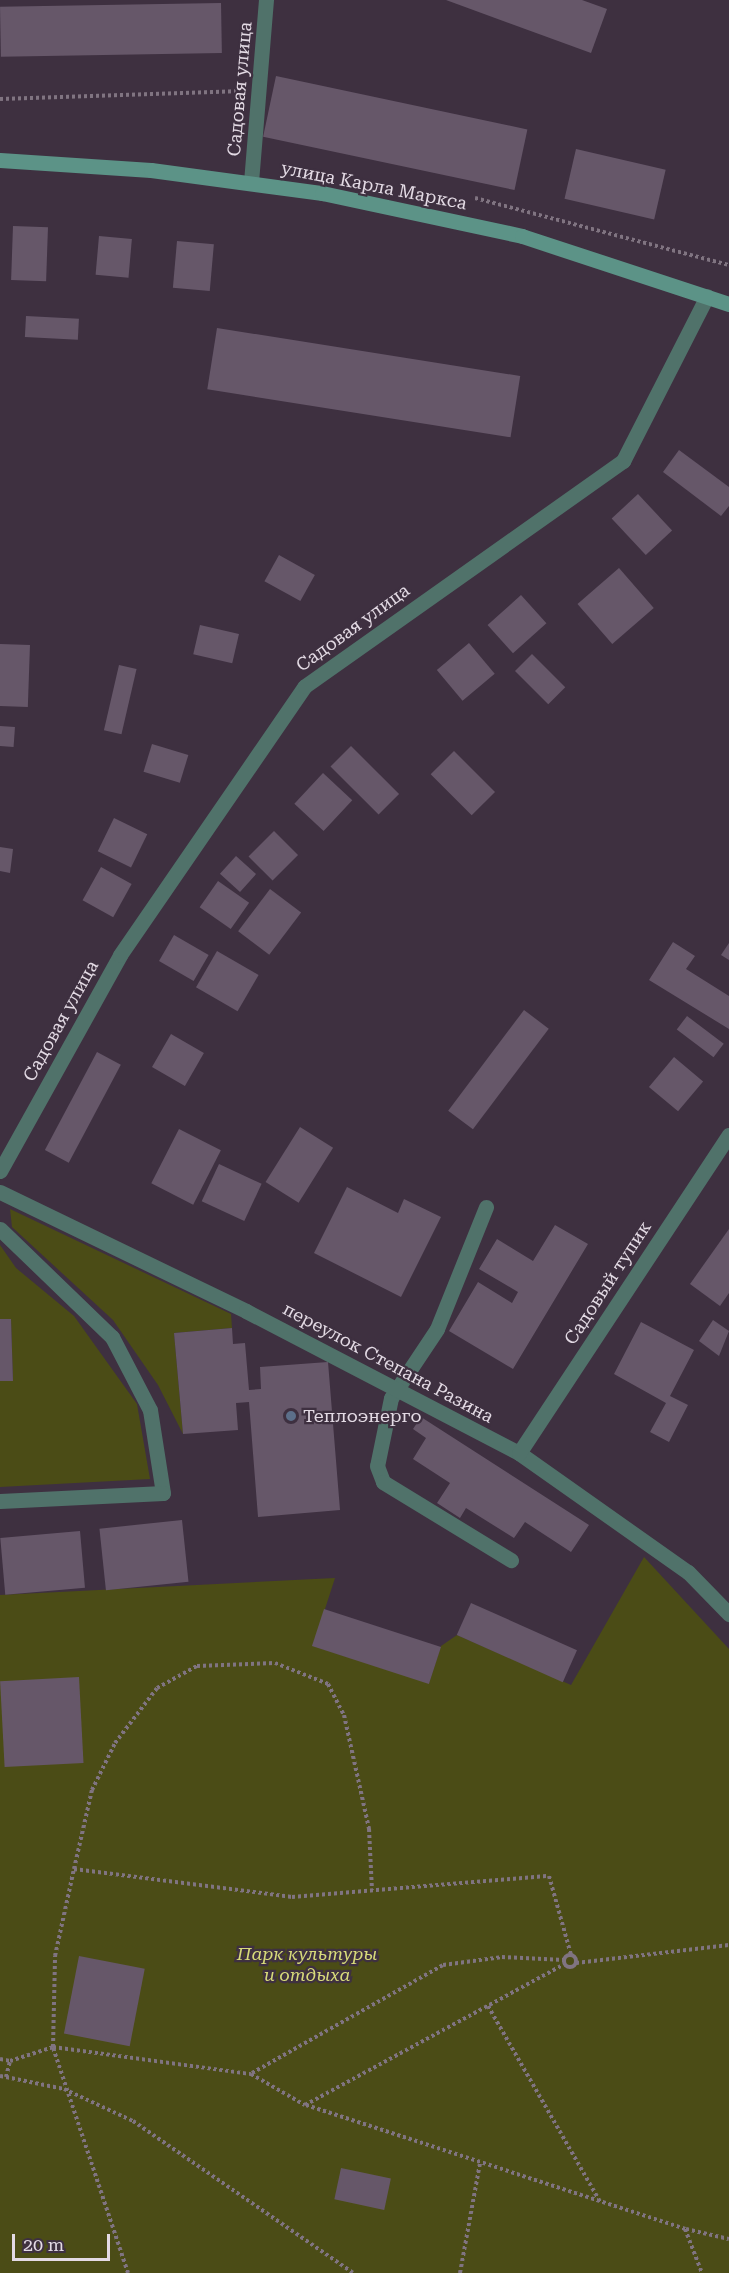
<!DOCTYPE html>
<meta charset="utf-8">
<style>
body{margin:0}
#map{position:relative;width:729px;height:2273px;overflow:hidden;background:#3e3040;font-family:"Roboto Serif",serif}
div>[style]{position:absolute}
.green>*{inset:0;background:#4b4c16}
.building>*{inset:0;background:#665769;transform-origin:0 0}
.path>*{height:4px;margin-top:-2px;transform-origin:0;background:repeating-linear-gradient(90deg,#807481 0 3px,transparent 0 6px)}
.path>.ring{margin:-2px;padding:0;box-sizing:content-box;background:none;border:4px solid #807481;border-radius:50%}
.lane>*{height:15px;margin:-7.5px;padding:0 7.5px;transform-origin:7.5px;border-radius:7.5px;background:#50726a}
.street>*{height:15px;margin:-7.5px;padding:0 7.5px;transform-origin:7.5px;border-radius:7.5px;background:#50726a}
.secondary>*{height:15px;margin:-7.5px;padding:0 7.5px;transform-origin:7.5px;border-radius:7.5px;background:#5c9387}
.dots>*{width:16px;height:16px;translate:-50% -50%;box-sizing:border-box;border:3px solid #3e3040;border-radius:50%}
span{translate:-50% -50%;white-space:nowrap;text-align:center;line-height:1.15;-webkit-text-stroke:4.5px #3e3040;paint-order:stroke}
.street-label{font-size:18px;color:#e3dae4}
.poi-label{font-size:18px;color:#e3dae4}
.left{translate:0 -50%;text-align:left}
.park-label{font-size:18px;color:#d7da7a;font-style:italic}
.scale{position:absolute;left:12px;top:2234px;width:98px;height:27px;box-sizing:border-box;border:3px solid #e3dae4;border-top:0;padding-left:8px;font-size:18px;line-height:21px;white-space:nowrap;color:#e3dae4;-webkit-text-stroke:4px #3e3040;paint-order:stroke}
</style>
<div id="map">
<div class="green">
<i style="clip-path:polygon(10px 1209px,231px 1314px,232px 1328px,174px 1333px,183px 1434px,158px 1385px,113px 1320px,12px 1227px)"></i>
<i style="clip-path:polygon(0 1245px,16px 1268px,74px 1316px,137px 1404px,150px 1479px,0 1487px,0 1381px,13px 1380px,11px 1319px,0 1319px)"></i>
<i style="clip-path:polygon(644px 1557px,729px 1649px,729px 2273px,0 2273px,0 1595px,335px 1578px,313px 1646px,429px 1683px,441px 1646px,457px 1635px,571px 1685px)"></i>
</div>
<div class="building">
<i style="clip-path:polygon(446px 0,582px 0,607px 9px,591px 53px)"></i>
<i style="left:221px;top:3px;width:50px;height:221px;rotate:89deg"></i>
<i style="left:276px;top:76px;width:257px;height:62px;rotate:12deg"></i>
<i style="left:576px;top:149px;width:92px;height:51px;rotate:13deg"></i>
<i style="left:13px;top:226px;width:35px;height:54px;rotate:2deg"></i>
<i style="left:99px;top:236px;width:33px;height:39px;rotate:5deg"></i>
<i style="left:177px;top:241px;width:37px;height:47px;rotate:5deg"></i>
<i style="left:26px;top:316px;width:53px;height:21px;rotate:3deg"></i>
<i style="left:217px;top:328px;width:307px;height:62px;rotate:9deg"></i>
<i style="clip-path:polygon(679px 450px,729px 487px,729px 506px,721px 516px,663px 472px)"></i>
<i style="left:638px;top:494px;width:50px;height:36px;rotate:47deg"></i>
<i style="left:279px;top:555px;width:41px;height:30px;rotate:29deg"></i>
<i style="left:619px;top:568px;width:53px;height:55px;rotate:49deg"></i>
<i style="left:521px;top:595px;width:38px;height:45px;rotate:48deg"></i>
<i style="left:200px;top:625px;width:40px;height:30px;rotate:13deg"></i>
<i style="left:469px;top:643px;width:40px;height:42px;rotate:50deg"></i>
<i style="left:0;top:644px;width:30px;height:62px;rotate:2deg"></i>
<i style="left:532px;top:654px;width:47px;height:24px;rotate:45deg"></i>
<i style="left:119px;top:665px;width:18px;height:67px;rotate:13deg"></i>
<i style="left:0;top:726px;width:15px;height:20px;rotate:4deg"></i>
<i style="left:152px;top:744px;width:38px;height:29px;rotate:17deg"></i>
<i style="left:351px;top:746px;width:68px;height:29px;rotate:45deg"></i>
<i style="left:454px;top:751px;width:58px;height:33px;rotate:45deg"></i>
<i style="left:323px;top:773px;width:40px;height:42px;rotate:43deg"></i>
<i style="left:114px;top:818px;width:37px;height:37px;rotate:26deg"></i>
<i style="left:274px;top:831px;width:34px;height:36px;rotate:45deg"></i>
<i style="clip-path:polygon(0 847px,13px 849px,10px 873px,0 871px)"></i>
<i style="left:236px;top:856px;width:27px;height:24px;rotate:42deg"></i>
<i style="left:101px;top:867px;width:35px;height:38px;rotate:29deg"></i>
<i style="left:218px;top:881px;width:38px;height:32px;rotate:35deg"></i>
<i style="left:270px;top:889px;width:39px;height:53px;rotate:37deg"></i>
<i style="left:174px;top:935px;width:40px;height:30px;rotate:30deg"></i>
<i style="clip-path:polygon(673px 942px,695px 956px,686px 969px,729px 996px,729px 1029px,649px 980px)"></i>
<i style="clip-path:polygon(729px 943px,729px 960px,721px 955px)"></i>
<i style="left:217px;top:951px;width:48px;height:42px;rotate:30deg"></i>
<i style="left:524px;top:1010px;width:31px;height:126px;rotate:37deg"></i>
<i style="left:687px;top:1016px;width:46px;height:17px;rotate:37deg"></i>
<i style="left:171px;top:1034px;width:38px;height:38px;rotate:30deg"></i>
<i style="left:97px;top:1052px;width:27px;height:111px;rotate:28deg"></i>
<i style="left:674px;top:1057px;width:38px;height:39px;rotate:40deg"></i>
<i style="left:300px;top:1127px;width:39px;height:65px;rotate:32deg"></i>
<i style="left:179px;top:1129px;width:47px;height:61px;rotate:27deg"></i>
<i style="left:219px;top:1164px;width:47px;height:41px;rotate:25deg"></i>
<i style="clip-path:polygon(347px 1187px,398px 1213px,404px 1199px,441px 1217px,401px 1297px,314px 1253px)"></i>
<i style="clip-path:polygon(555px 1225px,588px 1244px,513px 1369px,449px 1331px,478px 1282px,512px 1303px,518px 1292px,479px 1269px,497px 1239px,533px 1261px)"></i>
<i style="clip-path:polygon(729px 1229px,729px 1293px,720px 1306px,690px 1284px)"></i>
<i style="clip-path:polygon(0 1319px,11px 1319px,13px 1381px,0 1381px)"></i>
<i style="clip-path:polygon(713px 1320px,729px 1331px,719px 1356px,699px 1341px)"></i>
<i style="clip-path:polygon(641px 1322px,694px 1350px,670px 1396px,688px 1405px,669px 1442px,650px 1432px,666px 1403px,614px 1374px)"></i>
<i style="clip-path:polygon(232px 1328px,233px 1344px,245px 1343px,249px 1390px,261px 1389px,260px 1367px,328px 1362px,340px 1510px,258px 1517px,249px 1402px,236px 1403px,238px 1430px,183px 1434px,174px 1333px)"></i>
<i style="clip-path:polygon(421px 1417px,589px 1525px,571px 1552px,525px 1522px,514px 1538px,466px 1508px,460px 1518px,437px 1503px,450px 1483px,413px 1459px,426px 1438px,413px 1429px)"></i>
<i style="left:182px;top:1520px;width:62px;height:83px;rotate:84deg"></i>
<i style="left:80px;top:1531px;width:57px;height:80px;rotate:85deg"></i>
<i style="left:471px;top:1603px;width:116px;height:35px;rotate:24deg"></i>
<i style="left:324px;top:1609px;width:123px;height:39px;rotate:18deg"></i>
<i style="left:79px;top:1677px;width:86px;height:79px;rotate:87deg"></i>
<i style="left:79px;top:1956px;width:67px;height:79px;rotate:11deg"></i>
<i style="left:341px;top:2168px;width:51px;height:32px;rotate:12deg"></i>
</div>
<div class="path">
<i style="left:0;top:99px;width:236px;rotate:-1.9deg"></i>
<i style="left:475px;top:198px;width:263px;rotate:14.8deg"></i>
<i style="left:74px;top:1869px;width:81px;rotate:-77.2deg"></i>
<i style="left:92px;top:1790px;width:52px;rotate:-63.9deg"></i>
<i style="left:115px;top:1743px;width:69px;rotate:-52.6deg"></i>
<i style="left:157px;top:1688px;width:46px;rotate:-28.8deg"></i>
<i style="left:197px;top:1666px;width:78px;rotate:-2.2deg"></i>
<i style="left:275px;top:1663px;width:57px;rotate:21.6deg"></i>
<i style="left:328px;top:1684px;width:35px;rotate:63deg"></i>
<i style="left:344px;top:1715px;width:117px;rotate:77.6deg"></i>
<i style="left:369px;top:1829px;width:61px;rotate:87.2deg"></i>
<i class="ring" style="left:564px;top:1955px;width:8px;height:8px"></i>
<i style="left:576px;top:1963px;width:154px;rotate:-6.7deg"></i>
<i style="left:488px;top:2006px;width:227px;rotate:60.2deg"></i>
<i style="left:0;top:2059px;width:10px;rotate:11deg"></i>
<i style="left:252px;top:2073px;width:219px;rotate:-29.5deg"></i>
<i style="left:443px;top:1965px;width:60px;rotate:-7.7deg"></i>
<i style="left:502px;top:1957px;width:62px;rotate:2.8deg"></i>
<i style="left:0;top:2076px;width:6px;rotate:9deg"></i>
<i style="left:6px;top:2077px;width:16px;rotate:-76deg"></i>
<i style="left:10px;top:2061px;width:45px;rotate:-18deg"></i>
<i style="left:53px;top:2047px;width:200px;rotate:7.8deg"></i>
<i style="left:251px;top:2074px;width:62px;rotate:29.9deg"></i>
<i style="left:305px;top:2105px;width:296px;rotate:-28.5deg"></i>
<i style="left:6px;top:2077px;width:59px;rotate:11.7deg"></i>
<i style="left:64px;top:2089px;width:76px;rotate:24.9deg"></i>
<i style="left:133px;top:2121px;width:267px;rotate:34.6deg"></i>
<i style="left:306px;top:2105px;width:399px;rotate:18.1deg"></i>
<i style="left:685px;top:2229px;width:47px;rotate:68.9deg"></i>
<i style="left:686px;top:2229px;width:44px;rotate:13.1deg"></i>
<i style="left:128px;top:2273px;width:238px;rotate:-108.4deg"></i>
<i style="left:53px;top:2047px;width:91px;rotate:-88.7deg"></i>
<i style="left:55px;top:1956px;width:89px;rotate:-77.7deg"></i>
<i style="left:74px;top:1869px;width:220px;rotate:7.3deg"></i>
<i style="left:292px;top:1897px;width:258px;rotate:-4.7deg"></i>
<i style="left:549px;top:1876px;width:82px;rotate:74.4deg"></i>
<i style="left:460px;top:2273px;width:112px;rotate:-79.7deg"></i>
</div>
<div class="lane">
<i style="left:486px;top:1207px;width:131px;rotate:111.9deg"></i>
<i style="left:437px;top:1329px;width:83px;rotate:123.7deg"></i>
<i style="left:391px;top:1398px;width:69px;rotate:101.6deg"></i>
<i style="left:377px;top:1466px;width:17px;rotate:69deg"></i>
<i style="left:383px;top:1482px;width:150px;rotate:31.4deg"></i>
<i style="left:0;top:1229px;width:156px;rotate:44deg"></i>
<i style="left:112px;top:1337px;width:82px;rotate:62.5deg"></i>
<i style="left:150px;top:1410px;width:84px;rotate:81.1deg"></i>
<i style="left:163px;top:1493px;width:163px;rotate:177.2deg"></i>
</div>
<div class="street">
<i style="left:251px;top:182px;width:183px;rotate:-85.3deg"></i>
<i style="left:0;top:1171px;width:247px;rotate:-60.9deg"></i>
<i style="left:120px;top:955px;width:326px;rotate:-55.5deg"></i>
<i style="left:305px;top:686px;width:390px;rotate:-35.3deg"></i>
<i style="left:623px;top:461px;width:185px;rotate:-63deg"></i>
<i style="left:0;top:1192px;width:273px;rotate:25.8deg"></i>
<i style="left:246px;top:1311px;width:308px;rotate:27.5deg"></i>
<i style="left:519px;top:1453px;width:207px;rotate:35.2deg"></i>
<i style="left:688px;top:1572px;width:59px;rotate:45.7deg"></i>
<i style="left:519px;top:1453px;width:381px;rotate:-56.6deg"></i>
</div>
<div class="secondary">
<i style="left:0;top:160px;width:151px;rotate:3.8deg"></i>
<i style="left:151px;top:170px;width:173px;rotate:7.7deg"></i>
<i style="left:322px;top:193px;width:205px;rotate:12.1deg"></i>
<i style="left:522px;top:236px;width:218px;rotate:18.2deg"></i>
</div>
<div class="dots">
<i style="left:291px;top:1416px;background:#5c6f8a"></i>
</div>
<div class="street-label">
<span style="left:240px;top:89px;rotate:-85deg">Садовая улица</span>
<span style="left:374px;top:186px;rotate:11deg">улица Карла Маркса</span>
<span style="left:353px;top:628px;rotate:-36deg">Садовая улица</span>
<span style="left:61px;top:1021px;rotate:-61deg">Садовая улица</span>
<span style="left:608px;top:1283px;rotate:-57deg">Садовый тупик</span>
<span style="left:388px;top:1363px;rotate:28deg">переулок Степана Разина</span>
</div>
<div class="poi-label">
<span class="left" style="left:303px;top:1416px">Теплоэнерго</span>
</div>
<div class="park-label">
<span style="left:307px;top:1965px">Парк культуры<br>и отдыха</span>
</div>
<div class="scale">20 m</div>
</div>
